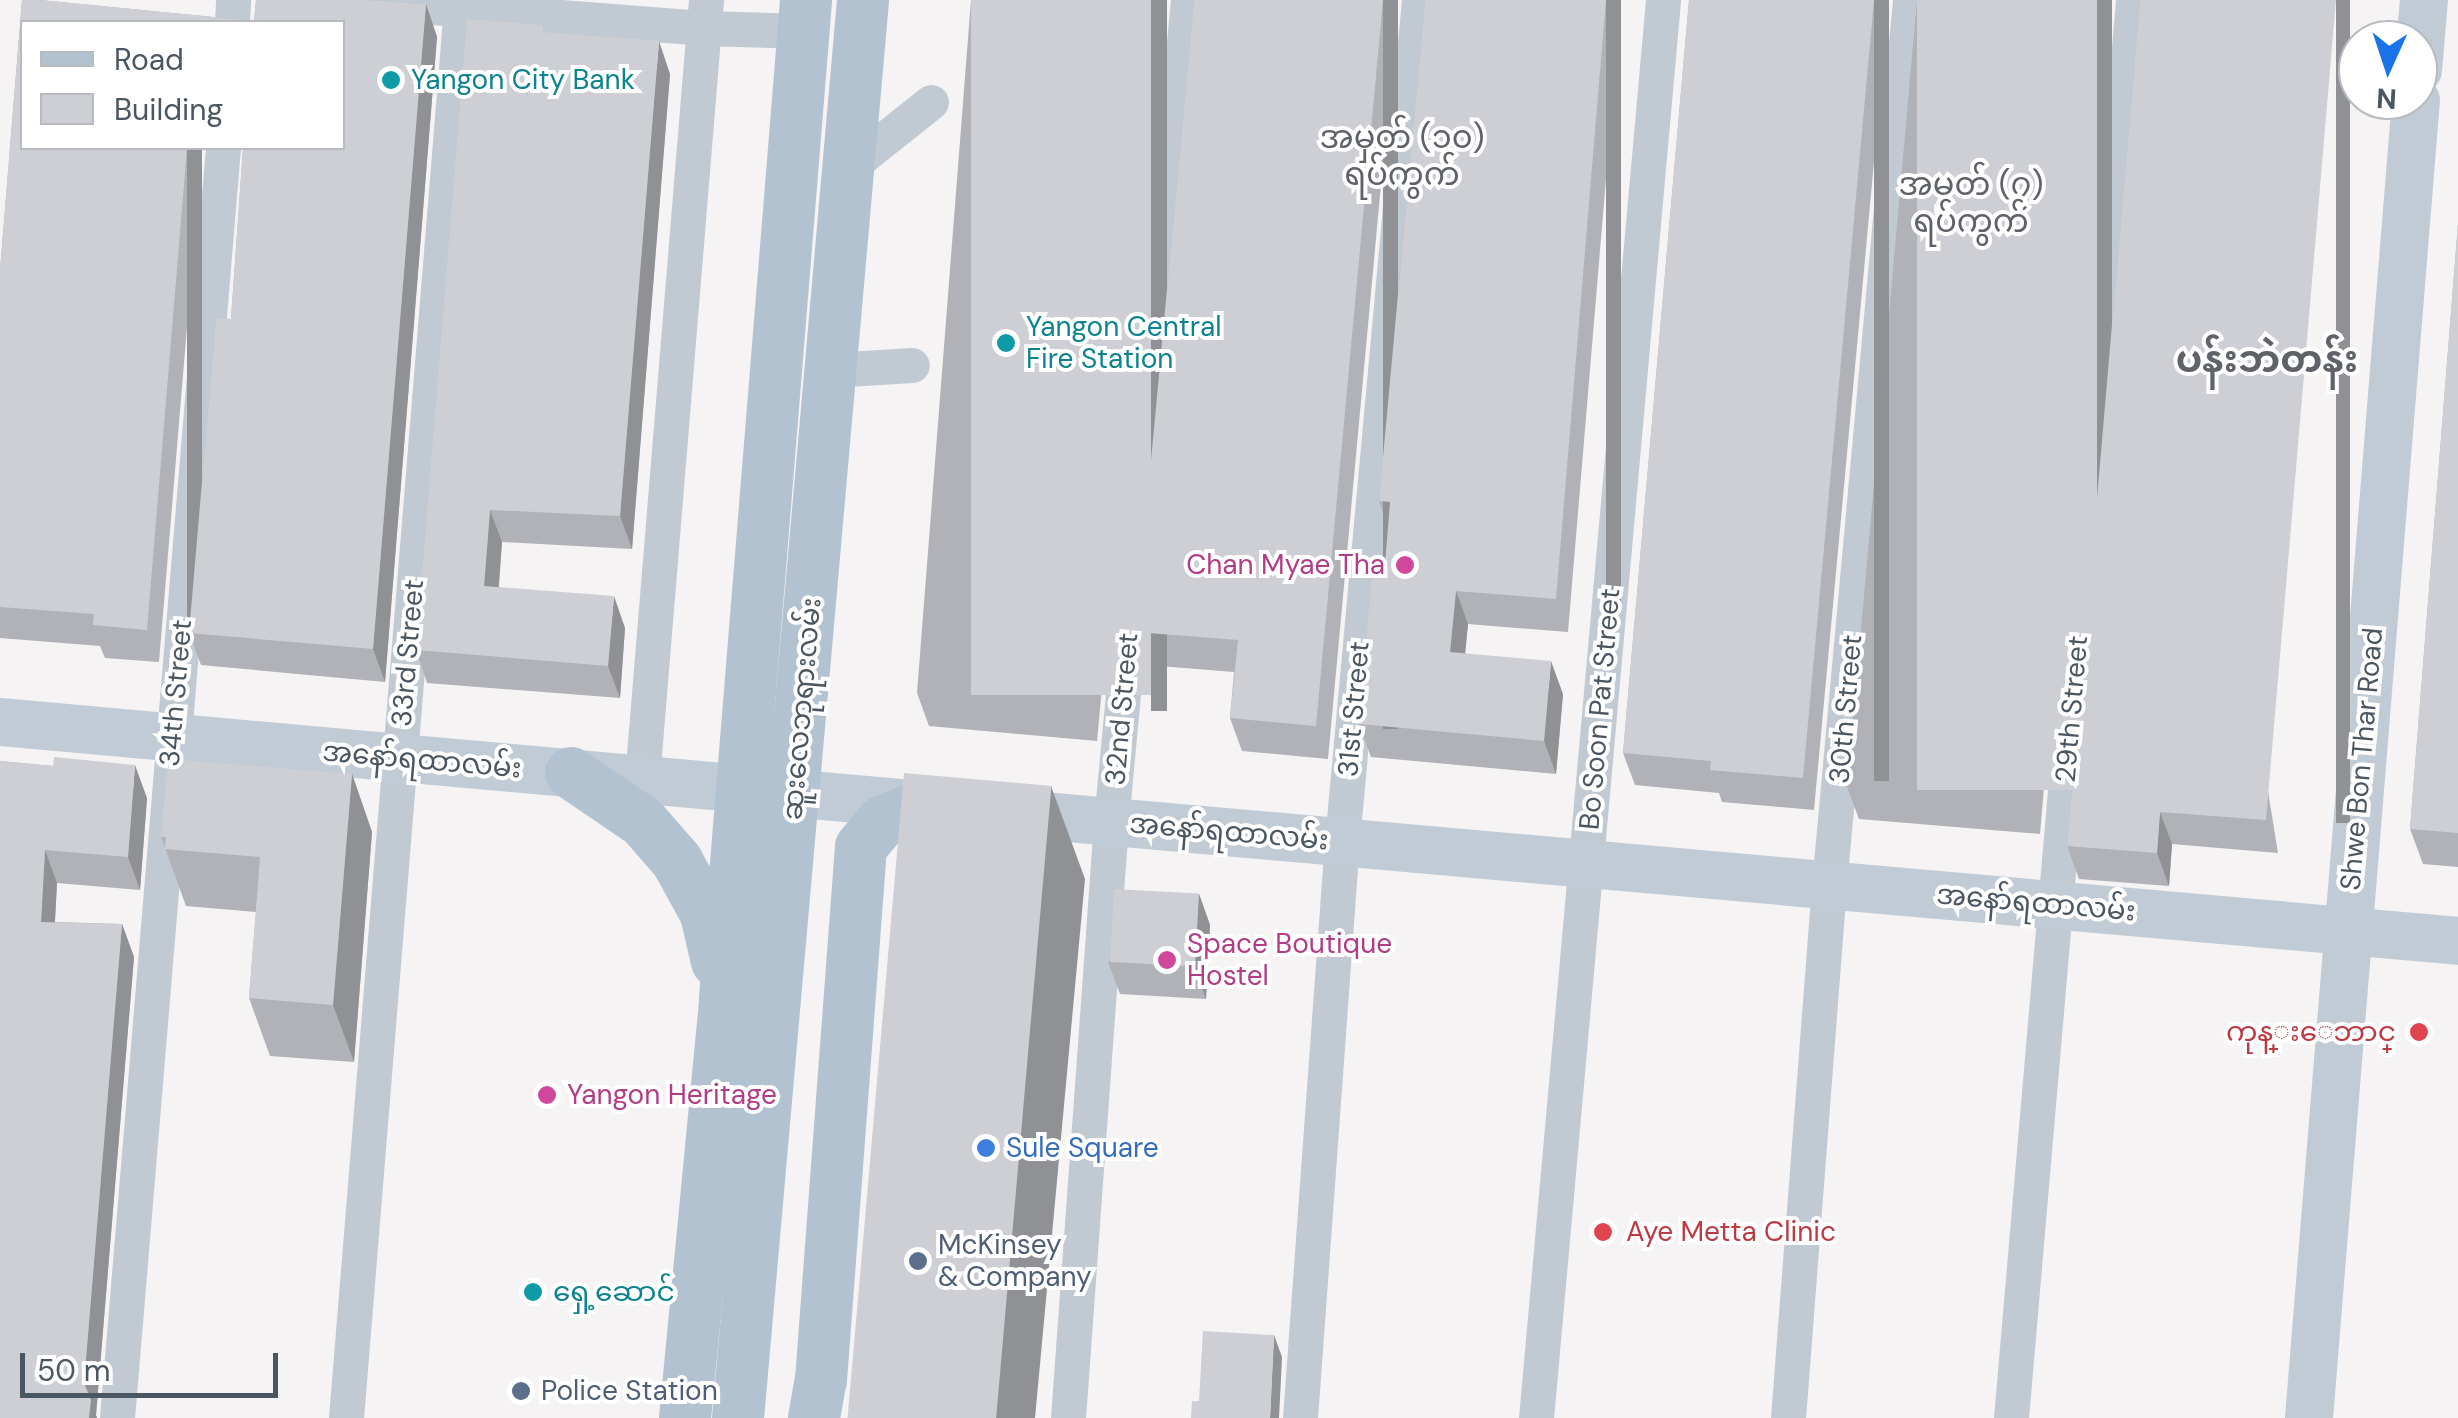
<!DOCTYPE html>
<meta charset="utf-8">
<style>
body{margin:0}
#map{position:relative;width:2458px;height:1418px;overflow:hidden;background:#f5f3f3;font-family:"DM Sans","Noto Sans Myanmar",sans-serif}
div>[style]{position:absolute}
.minor>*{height:35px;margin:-17.5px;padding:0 17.5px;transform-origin:17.5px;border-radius:17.5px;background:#c1cad2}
.secondary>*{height:48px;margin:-24px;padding:0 24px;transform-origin:24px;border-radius:24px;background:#c1cbd6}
.primary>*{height:52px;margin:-26px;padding:0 26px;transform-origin:26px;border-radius:26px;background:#b3c2d1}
.wall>*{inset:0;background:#b0b2b7}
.shaded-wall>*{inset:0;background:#909195;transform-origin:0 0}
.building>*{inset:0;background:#cdcfd5;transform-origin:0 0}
.dots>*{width:28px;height:28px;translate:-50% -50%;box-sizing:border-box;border:5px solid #fff;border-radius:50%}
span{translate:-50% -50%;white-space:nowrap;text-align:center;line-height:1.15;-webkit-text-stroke:8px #fff;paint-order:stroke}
.culture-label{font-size:28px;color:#0d838f}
.left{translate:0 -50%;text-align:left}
.hotel-label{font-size:28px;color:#b23c85}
.right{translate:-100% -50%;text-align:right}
.street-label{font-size:28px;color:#4a5661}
.health-label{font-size:28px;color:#be3a42}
.shop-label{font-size:28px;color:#366cbe}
.service-label{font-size:28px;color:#4e5e75}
.quarter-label{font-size:32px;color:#5f6368}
.district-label{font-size:38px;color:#5f6368;font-weight:700}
.legend{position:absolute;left:20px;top:20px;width:325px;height:130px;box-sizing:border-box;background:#fff;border:2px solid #b7bbc0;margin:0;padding:12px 18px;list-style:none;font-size:30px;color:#4a5661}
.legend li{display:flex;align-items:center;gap:20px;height:50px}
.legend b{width:50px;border:2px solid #b7bbc0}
.north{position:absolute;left:2338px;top:20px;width:100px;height:100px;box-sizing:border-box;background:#fff;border:2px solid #b7bbc0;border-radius:50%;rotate:183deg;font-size:28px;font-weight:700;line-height:40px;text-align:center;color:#4a5661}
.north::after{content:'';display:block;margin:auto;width:35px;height:45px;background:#1a73e8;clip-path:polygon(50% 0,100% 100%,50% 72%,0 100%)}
.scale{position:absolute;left:20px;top:1353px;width:258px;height:45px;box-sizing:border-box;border:5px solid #4a5661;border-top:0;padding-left:12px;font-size:30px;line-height:35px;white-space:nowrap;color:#4a5661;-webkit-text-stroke:8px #fff;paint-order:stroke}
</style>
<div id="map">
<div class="minor">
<i style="left:340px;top:0;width:364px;rotate:4.4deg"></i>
<i style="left:703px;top:28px;width:101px;rotate:1.7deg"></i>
<i style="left:232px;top:22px;width:22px;rotate:-87deg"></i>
<i style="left:848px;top:168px;width:106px;rotate:-38.5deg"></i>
<i style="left:831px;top:370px;width:81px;rotate:-3.5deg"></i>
<i style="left:642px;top:779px;width:782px;rotate:-85.3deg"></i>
<i style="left:117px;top:1418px;width:1274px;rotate:-85.23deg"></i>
<i style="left:346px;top:1418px;width:1415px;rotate:-85.34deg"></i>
<i style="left:1068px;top:1418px;width:598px;rotate:-85.87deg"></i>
<i style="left:1111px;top:822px;width:826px;rotate:-84.65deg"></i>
<i style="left:1300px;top:1418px;width:579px;rotate:-85.84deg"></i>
<i style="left:1342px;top:841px;width:845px;rotate:-84.77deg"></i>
<i style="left:1536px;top:1418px;width:1424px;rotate:-84.88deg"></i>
<i style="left:1788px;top:1418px;width:535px;rotate:-85.6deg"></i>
<i style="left:1829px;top:885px;width:889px;rotate:-84.77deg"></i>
<i style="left:2011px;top:1418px;width:1423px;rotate:-85.08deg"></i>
</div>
<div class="secondary">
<i style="left:2418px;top:70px;width:70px;rotate:-85.1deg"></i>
<i style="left:0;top:722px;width:937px;rotate:5.14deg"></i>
<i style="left:999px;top:812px;width:1465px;rotate:5.05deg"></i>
<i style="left:2309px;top:1418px;width:1322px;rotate:-85.36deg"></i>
</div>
<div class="primary">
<i style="left:571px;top:773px;width:87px;rotate:34.2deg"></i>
<i style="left:643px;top:822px;width:52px;rotate:48.9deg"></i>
<i style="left:677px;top:861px;width:60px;rotate:61.3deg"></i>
<i style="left:706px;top:914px;width:49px;rotate:77.1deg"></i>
<i style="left:685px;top:1418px;width:421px;rotate:-84.5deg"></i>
<i style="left:725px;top:999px;width:1002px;rotate:-85.36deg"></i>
<i style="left:738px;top:1418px;width:1423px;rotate:-84.96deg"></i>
<i style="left:814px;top:1418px;width:39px;rotate:-80deg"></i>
<i style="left:821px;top:1380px;width:534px;rotate:-85.71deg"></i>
<i style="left:861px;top:847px;width:33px;rotate:-50deg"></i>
<i style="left:882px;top:822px;width:43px;rotate:-23deg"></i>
</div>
<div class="wall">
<i style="clip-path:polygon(22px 0,40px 0,254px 21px,256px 0,367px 0,426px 4px,437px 37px,385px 682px,201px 665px,189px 633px,216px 318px,231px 319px,243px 148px,342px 148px,342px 22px,22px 22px,22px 148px,202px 148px,159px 662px,105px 658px,100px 646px,0 638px,0 270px)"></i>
<i style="clip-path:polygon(971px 0,1167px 0,1097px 741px,929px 726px,917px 693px)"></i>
<i style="clip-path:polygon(1194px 0,1398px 0,1328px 759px,1242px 751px,1230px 718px,1234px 672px,1147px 665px,1135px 632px)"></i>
<i style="clip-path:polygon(1425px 0,1621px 0,1568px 632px,1468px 624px,1465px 653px,1563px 694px,1556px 774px,1371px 757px,1359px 724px,1384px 577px,1388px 526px,1379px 501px)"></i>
<i style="clip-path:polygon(1689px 0,1889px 0,1814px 810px,1722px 802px,1719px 793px,1635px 785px,1623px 753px)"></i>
<i style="clip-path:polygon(1917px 0,2112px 0,2040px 834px,1859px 819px,1847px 787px)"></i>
<i style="clip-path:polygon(2140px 0,2278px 853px,2172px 844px,2169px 886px,2079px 879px,2067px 846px)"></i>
<i style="clip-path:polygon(546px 32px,670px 74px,632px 549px,502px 542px,499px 587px,625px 628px,620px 698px,427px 683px,416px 650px)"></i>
<i style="clip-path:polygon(2458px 224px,2458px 867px,2423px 864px,2410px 829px)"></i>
<i style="clip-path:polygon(0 761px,53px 766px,147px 798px,140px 890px,57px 883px,55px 922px,122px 924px,134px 957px,96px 1415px,97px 1418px,0 1418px)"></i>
<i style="clip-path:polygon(352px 774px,372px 832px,354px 1062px,270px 1056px,249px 998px,256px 912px,186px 906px,161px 837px)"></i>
<i style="clip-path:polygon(1199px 894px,1210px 925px,1206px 999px,1120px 994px,1108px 962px)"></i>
</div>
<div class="shaded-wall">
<i style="left:1151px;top:0;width:16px;height:711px"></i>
<i style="left:1383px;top:0;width:15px;height:729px"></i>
<i style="left:1606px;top:0;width:15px;height:601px"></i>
<i style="left:1874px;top:0;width:15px;height:781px"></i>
<i style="left:2097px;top:0;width:15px;height:805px"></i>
<i style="left:2336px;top:0;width:14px;height:823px"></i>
<i style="clip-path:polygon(426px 4px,437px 37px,385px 682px,373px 649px)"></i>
<i style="clip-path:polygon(659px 41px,670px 74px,632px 549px,620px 516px)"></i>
<i style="left:187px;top:148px;width:15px;height:484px"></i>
<i style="clip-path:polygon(490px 510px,502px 542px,496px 618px,484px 586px)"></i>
<i style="clip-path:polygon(1456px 591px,1468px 624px,1462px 685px,1450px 652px)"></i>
<i style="clip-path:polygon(614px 596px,625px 628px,620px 698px,608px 666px)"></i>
<i style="clip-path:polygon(1551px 661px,1563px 694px,1556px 774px,1544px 741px)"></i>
<i style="clip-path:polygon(135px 765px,147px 798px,140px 890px,128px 857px)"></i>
<i style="clip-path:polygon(352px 774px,372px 832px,354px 1062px,333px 1005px)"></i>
<i style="clip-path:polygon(1051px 786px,1085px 879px,1035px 1418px,993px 1418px)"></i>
<i style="clip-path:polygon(2160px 812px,2172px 844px,2169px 886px,2157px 853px)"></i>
<i style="clip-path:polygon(45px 850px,57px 883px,53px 955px,41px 922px)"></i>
<i style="clip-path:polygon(1199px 894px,1210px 925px,1206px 999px,1194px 967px)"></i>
<i style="clip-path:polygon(122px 924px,134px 957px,96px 1415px,97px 1418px,89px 1418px,84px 1383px)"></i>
<i style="clip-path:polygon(1274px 1335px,1282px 1357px,1279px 1418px,1270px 1418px)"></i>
</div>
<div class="building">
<i style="clip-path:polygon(22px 0,40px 0,254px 21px,256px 0,367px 0,426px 4px,373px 649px,189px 633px,216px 318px,231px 319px,243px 148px,342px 148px,342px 22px,22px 22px,22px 148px,187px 148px,147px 630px,93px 625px,94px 614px,0 607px,0 270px)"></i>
<i style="left:971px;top:0;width:180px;height:695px"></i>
<i style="clip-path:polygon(1194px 0,1383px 0,1316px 726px,1230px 718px,1238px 640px,1135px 632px)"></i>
<i style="clip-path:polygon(1425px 0,1606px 0,1556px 599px,1456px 591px,1450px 652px,1551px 661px,1544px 741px,1359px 724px,1372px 576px,1384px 577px,1390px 502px,1379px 501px)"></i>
<i style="clip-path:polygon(1689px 0,1874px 0,1803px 778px,1710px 770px,1711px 761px,1623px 753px)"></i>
<i style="left:1917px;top:0;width:180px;height:790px"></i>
<i style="clip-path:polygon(2140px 0,2336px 0,2266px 820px,2160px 812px,2157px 853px,2067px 846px)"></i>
<i style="clip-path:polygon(467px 19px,543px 25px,543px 32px,659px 41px,620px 516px,490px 510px,484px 586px,614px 596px,608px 666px,416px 650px)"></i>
<i style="clip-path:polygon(2458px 224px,2458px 833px,2410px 829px)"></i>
<i style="clip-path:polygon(54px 757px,135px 765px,128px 857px,45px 850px,41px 922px,122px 924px,84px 1383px,91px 1400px,89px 1418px,0 1418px,0 761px,53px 766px)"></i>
<i style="clip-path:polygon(168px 759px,352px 774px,333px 1005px,249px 998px,260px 857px,165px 849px,166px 837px,161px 837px)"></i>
<i style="left:904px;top:773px;width:148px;height:648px;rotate:5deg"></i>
<i style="left:1114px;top:889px;width:85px;height:73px;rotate:3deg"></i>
<i style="clip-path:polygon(1203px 1331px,1274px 1335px,1270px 1418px,1191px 1418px,1192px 1401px,1199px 1401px)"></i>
</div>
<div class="dots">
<i style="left:391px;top:80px;background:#0f9aa8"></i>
<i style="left:1006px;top:343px;background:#0f9aa8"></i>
<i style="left:1405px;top:565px;background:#d1479c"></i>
<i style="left:1167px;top:960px;background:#d1479c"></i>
<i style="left:2419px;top:1032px;background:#e0444e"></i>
<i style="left:547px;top:1095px;background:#d1479c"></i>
<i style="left:986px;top:1148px;background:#3f7fe0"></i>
<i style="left:1603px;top:1232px;background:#e0444e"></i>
<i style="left:918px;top:1261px;background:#5c6f8a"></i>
<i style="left:533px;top:1292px;background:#0f9aa8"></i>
<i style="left:521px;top:1391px;background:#5c6f8a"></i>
</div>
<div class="culture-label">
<span class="left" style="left:411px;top:80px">Yangon City Bank</span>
<span class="left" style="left:1026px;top:343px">Yangon Central<br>Fire Station</span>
<span class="left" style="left:553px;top:1292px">ရှေ့ဆောင်</span>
</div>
<div class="hotel-label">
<span class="right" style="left:1385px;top:565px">Chan Myae Tha</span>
<span class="left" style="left:1187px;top:960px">Space Boutique<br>Hostel</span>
<span class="left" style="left:567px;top:1095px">Yangon Heritage</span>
</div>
<div class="street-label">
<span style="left:408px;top:653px;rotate:-85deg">33rd Street</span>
<span style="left:176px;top:693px;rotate:-85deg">34th Street</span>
<span style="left:802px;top:709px;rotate:-85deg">ဆူးလေဘုရားလမ်း</span>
<span style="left:1122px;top:709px;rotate:-85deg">32nd Street</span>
<span style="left:1354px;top:709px;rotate:-85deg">31st Street</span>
<span style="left:1600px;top:709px;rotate:-85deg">Bo Soon Pat Street</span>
<span style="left:1846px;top:709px;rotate:-85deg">30th Street</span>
<span style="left:2072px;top:709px;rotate:-85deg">29th Street</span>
<span style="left:2362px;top:759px;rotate:-85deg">Shwe Bon Thar Road</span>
<span style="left:422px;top:760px;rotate:5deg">အနော်ရထာလမ်း</span>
<span style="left:1229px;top:832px;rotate:5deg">အနော်ရထာလမ်း</span>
<span style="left:2036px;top:903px;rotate:5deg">အနော်ရထာလမ်း</span>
</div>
<div class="health-label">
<span class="right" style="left:2396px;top:1032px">ကုန္းေဘာင္</span>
<span class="left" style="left:1626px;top:1232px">Aye Metta Clinic</span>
</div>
<div class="shop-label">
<span class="left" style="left:1006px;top:1148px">Sule Square</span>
</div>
<div class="service-label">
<span class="left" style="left:938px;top:1261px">McKinsey<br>&amp; Company</span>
<span class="left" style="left:541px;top:1391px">Police Station</span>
</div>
<div class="quarter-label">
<span style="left:1402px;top:156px">အမှတ် (၁၀)<br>ရပ်ကွက်</span>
<span style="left:1971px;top:203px">အမှတ် (၇)<br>ရပ်ကွက်</span>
</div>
<div class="district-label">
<span style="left:2267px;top:360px">ပန်းဘဲတန်း</span>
</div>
<ul class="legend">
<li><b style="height:12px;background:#b3c2d1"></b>Road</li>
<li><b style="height:28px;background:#cdcfd5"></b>Building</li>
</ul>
<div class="north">N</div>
<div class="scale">50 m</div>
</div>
